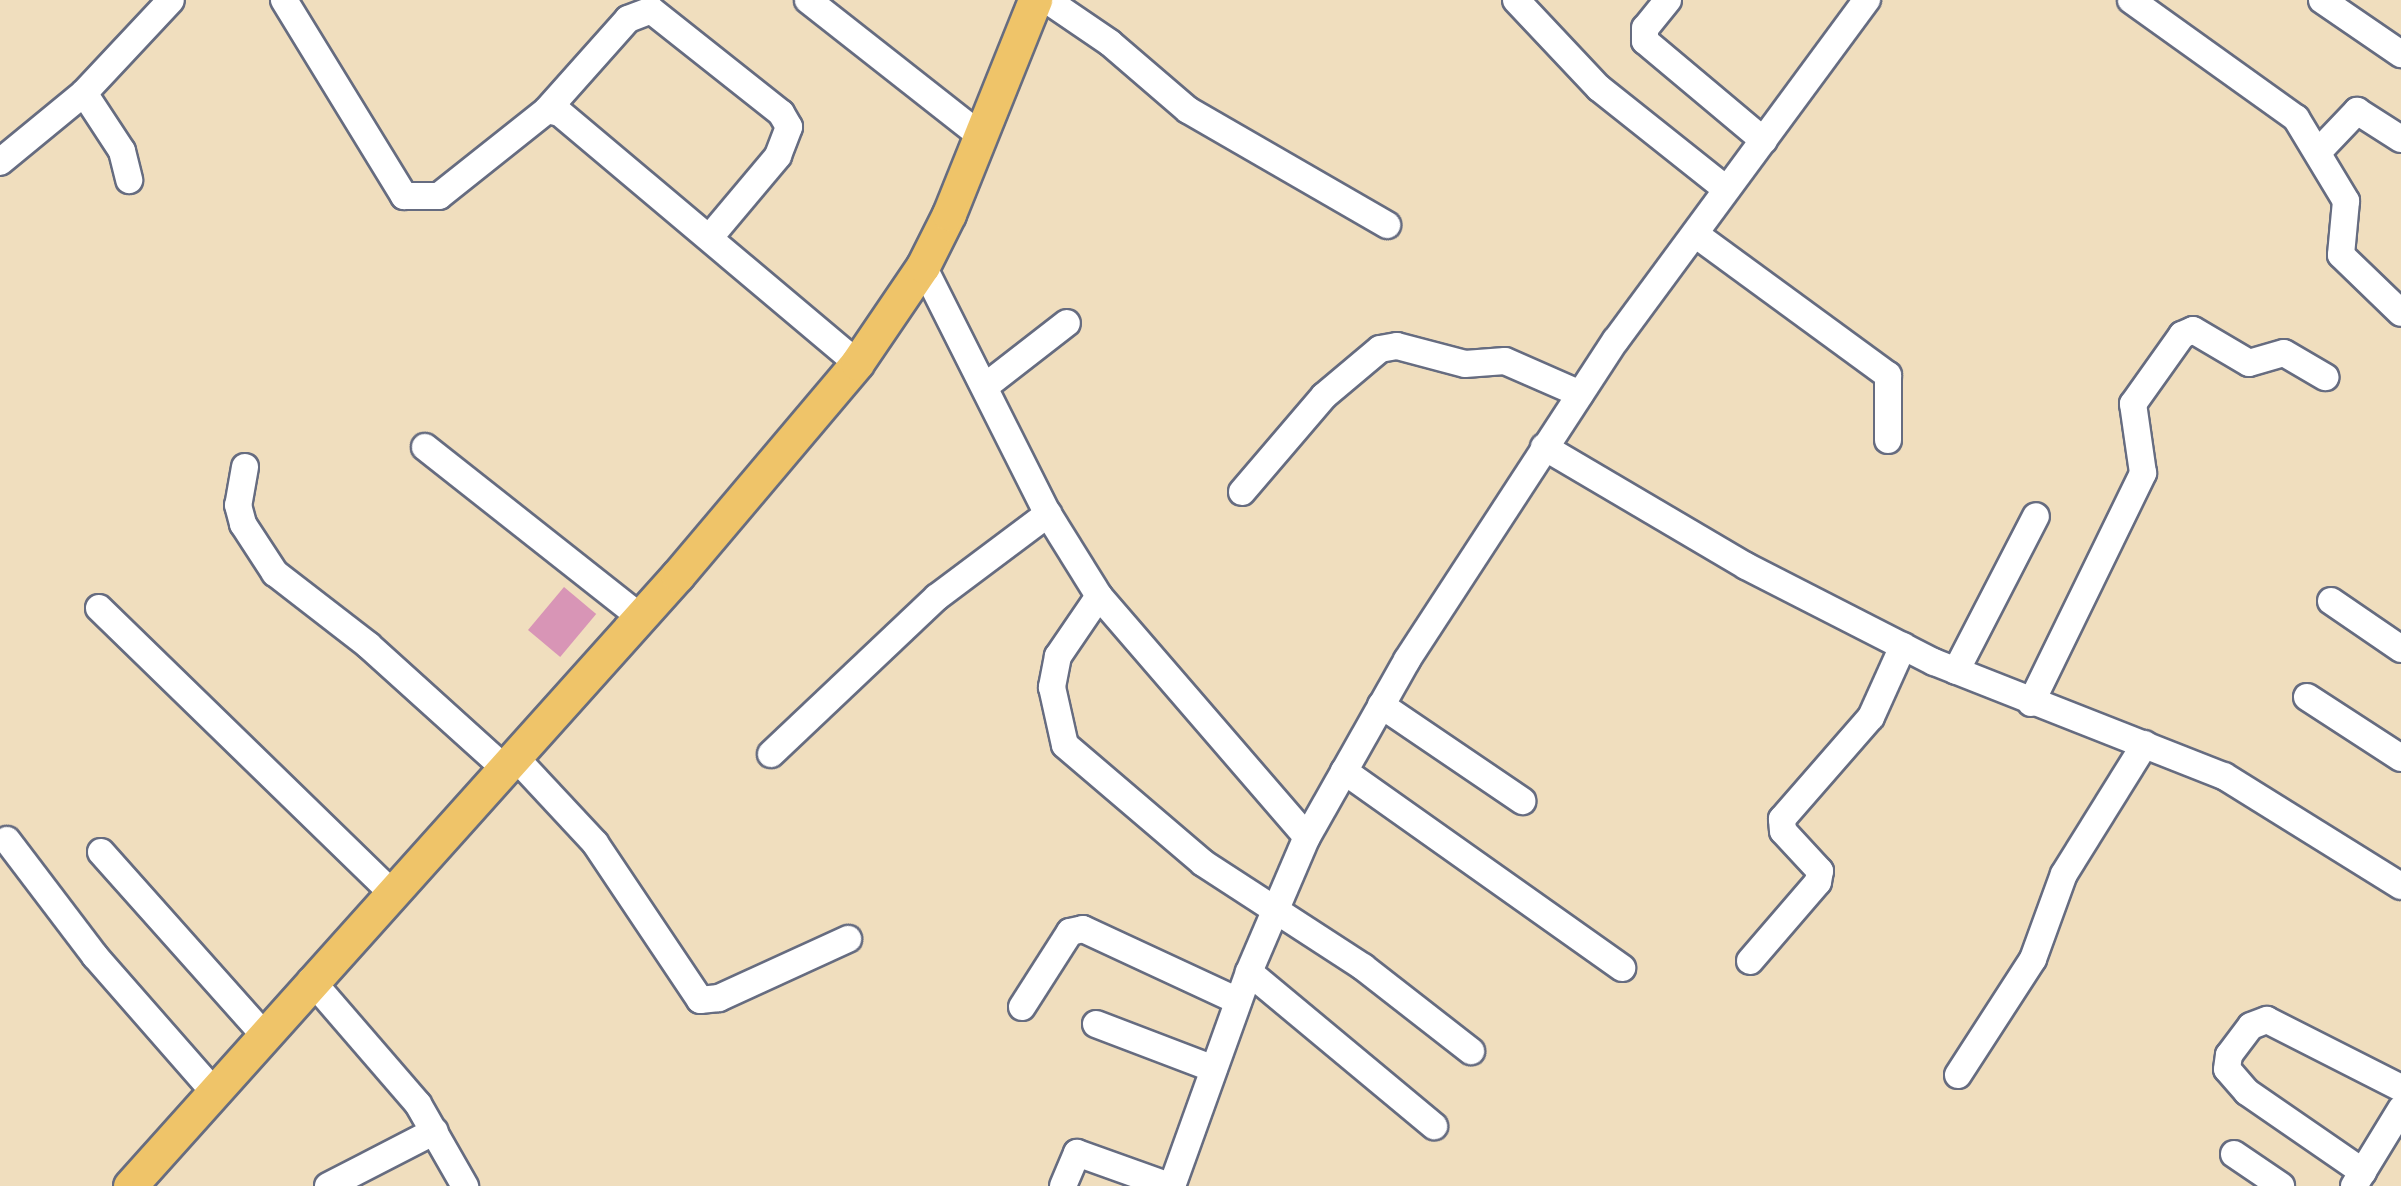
<!DOCTYPE html>
<style>
body{margin:0}
#map{position:relative;width:2401px;height:1186px;overflow:hidden;background:#f0debe;font-family:Kalam,sans-serif}
div>[style]{position:absolute}
.building>*{inset:0;background:#d895b6;transform-origin:0 0}
.roads{filter:drop-shadow(2px 0 #666c80) drop-shadow(-2px 0 #666c80) drop-shadow(0 2px #666c80) drop-shadow(0 -2px #666c80)}
.minor>*{height:26px;margin:-13px;padding:0 13px;transform-origin:13px;border-radius:13px;background:#fff}
.major>*{height:33px;margin:-16.5px;padding:0 16.5px;transform-origin:16.5px;border-radius:16.5px;background:#efc469}
span{translate:-50% -50%;white-space:nowrap;text-align:center;line-height:1.15;-webkit-text-stroke:5px #fcf5e5;paint-order:stroke}
</style>
<div id="map">
<div class="building">
<i style="left:564px;top:587px;width:42px;height:56px;rotate:40deg"></i>
</div>
<div class="roads">
<div class="minor">
<i style="left:284px;top:0;width:230px;rotate:58.5deg"></i>
<i style="left:404px;top:196px;width:35px"></i>
<i style="left:439px;top:196px;width:138px;rotate:-38.5deg"></i>
<i style="left:547px;top:110px;width:13px;rotate:13deg"></i>
<i style="left:560px;top:113px;width:388px;rotate:40.1deg"></i>
<i style="left:808px;top:0;width:220px;rotate:38.2deg"></i>
<i style="left:1047px;top:0;width:76px;rotate:34.3deg"></i>
<i style="left:1110px;top:43px;width:103px;rotate:40.7deg"></i>
<i style="left:1188px;top:110px;width:230px;rotate:30deg"></i>
<i style="left:1516px;top:0;width:121px;rotate:46.7deg"></i>
<i style="left:1599px;top:88px;width:162px;rotate:38.5deg"></i>
<i style="left:1668px;top:0;width:36px;rotate:129deg"></i>
<i style="left:1645px;top:28px;width:13px;rotate:90deg"></i>
<i style="left:1645px;top:41px;width:155px;rotate:40deg"></i>
<i style="left:2131px;top:0;width:203px;rotate:35.6deg"></i>
<i style="left:2296px;top:118px;width:97px;rotate:58.9deg"></i>
<i style="left:2346px;top:201px;width:54px;rotate:95.3deg"></i>
<i style="left:2341px;top:255px;width:83px;rotate:44deg"></i>
<i style="left:2322px;top:0;width:96px;rotate:34.4deg"></i>
<i style="left:84px;top:93px;width:69px;rotate:56.8deg"></i>
<i style="left:122px;top:151px;width:30px;rotate:76deg"></i>
<i style="left:547px;top:110px;width:122px;rotate:-48.3deg"></i>
<i style="left:628px;top:19px;width:25px;rotate:-21deg"></i>
<i style="left:651px;top:10px;width:166px;rotate:38.4deg"></i>
<i style="left:781px;top:113px;width:16px;rotate:60deg"></i>
<i style="left:789px;top:127px;width:31px;rotate:111deg"></i>
<i style="left:778px;top:156px;width:106px;rotate:130deg"></i>
<i style="left:2318px;top:152px;width:57px;rotate:-46.4deg"></i>
<i style="left:2357px;top:111px;width:52px;rotate:32.5deg"></i>
<i style="left:0;top:162px;width:109px;rotate:-39.4deg"></i>
<i style="left:84px;top:93px;width:127px;rotate:-46.9deg"></i>
<i style="left:1695px;top:234px;width:239px;rotate:36.2deg"></i>
<i style="left:1888px;top:375px;width:65px;rotate:90deg"></i>
<i style="left:923px;top:266px;width:278px;rotate:63.3deg"></i>
<i style="left:1048px;top:514px;width:97px;rotate:58.1deg"></i>
<i style="left:1099px;top:596px;width:318px;rotate:49.2deg"></i>
<i style="left:987px;top:385px;width:101px;rotate:-37.8deg"></i>
<i style="left:425px;top:447px;width:274px;rotate:38.3deg"></i>
<i style="left:1544px;top:447px;width:234px;rotate:30.5deg"></i>
<i style="left:1746px;top:566px;width:211px;rotate:27.1deg"></i>
<i style="left:1934px;top:662px;width:312px;rotate:21.5deg"></i>
<i style="left:2224px;top:776px;width:208px;rotate:31.9deg"></i>
<i style="left:245px;top:467px;width:39px;rotate:100deg"></i>
<i style="left:238px;top:505px;width:20px;rotate:75deg"></i>
<i style="left:243px;top:524px;width:59px;rotate:56.9deg"></i>
<i style="left:275px;top:573px;width:118px;rotate:37.7deg"></i>
<i style="left:368px;top:645px;width:183px;rotate:42.1deg"></i>
<i style="left:1242px;top:492px;width:126px;rotate:-49.5deg"></i>
<i style="left:1324px;top:396px;width:73px;rotate:-40deg"></i>
<i style="left:1380px;top:349px;width:17px;rotate:-10deg"></i>
<i style="left:1397px;top:346px;width:70px;rotate:14.8deg"></i>
<i style="left:1465px;top:364px;width:40px;rotate:-4.3deg"></i>
<i style="left:1505px;top:361px;width:82px;rotate:23.7deg"></i>
<i style="left:1099px;top:596px;width:73px;rotate:124.3deg"></i>
<i style="left:1058px;top:656px;width:32px;rotate:101deg"></i>
<i style="left:1052px;top:687px;width:59px;rotate:77.4deg"></i>
<i style="left:1065px;top:745px;width:182px;rotate:40.5deg"></i>
<i style="left:1203px;top:863px;width:191px;rotate:33deg"></i>
<i style="left:1363px;top:967px;width:137px;rotate:37.9deg"></i>
<i style="left:2331px;top:601px;width:85px;rotate:34.4deg"></i>
<i style="left:99px;top:608px;width:407px;rotate:44.2deg"></i>
<i style="left:1956px;top:671px;width:174px;rotate:-62.7deg"></i>
<i style="left:2307px;top:697px;width:112px;rotate:33deg"></i>
<i style="left:2031px;top:703px;width:256px;rotate:-64deg"></i>
<i style="left:2143px;top:473px;width:70px;rotate:-98.2deg"></i>
<i style="left:2133px;top:404px;width:85px;rotate:-54.6deg"></i>
<i style="left:2182px;top:335px;width:12px;rotate:-24deg"></i>
<i style="left:2193px;top:330px;width:65px;rotate:30.5deg"></i>
<i style="left:2249px;top:363px;width:36px;rotate:-16deg"></i>
<i style="left:2284px;top:353px;width:48px;rotate:30.3deg"></i>
<i style="left:1381px;top:705px;width:171px;rotate:34.2deg"></i>
<i style="left:771px;top:754px;width:228px;rotate:-43.4deg"></i>
<i style="left:937px;top:597px;width:139px;rotate:-36.8deg"></i>
<i style="left:514px;top:756px;width:119px;rotate:47deg"></i>
<i style="left:595px;top:843px;width:189px;rotate:56.2deg"></i>
<i style="left:700px;top:1000px;width:19px;rotate:-6deg"></i>
<i style="left:719px;top:998px;width:142px;rotate:-24.6deg"></i>
<i style="left:1344px;top:771px;width:341px;rotate:35.3deg"></i>
<i style="left:7px;top:840px;width:146px;rotate:52.8deg"></i>
<i style="left:95px;top:956px;width:181px;rotate:48.8deg"></i>
<i style="left:101px;top:852px;width:245px;rotate:48.3deg"></i>
<i style="left:1750px;top:961px;width:104px;rotate:-49.3deg"></i>
<i style="left:1818px;top:882px;width:11px;rotate:-80deg"></i>
<i style="left:1820px;top:871px;width:54px;rotate:-132.8deg"></i>
<i style="left:1783px;top:831px;width:12px;rotate:-95deg"></i>
<i style="left:1782px;top:819px;width:135px;rotate:-48.9deg"></i>
<i style="left:1871px;top:717px;width:78px;rotate:-65.7deg"></i>
<i style="left:1249px;top:972px;width:241px;rotate:39.8deg"></i>
<i style="left:311px;top:980px;width:164px;rotate:49.2deg"></i>
<i style="left:418px;top:1104px;width:95px;rotate:60.2deg"></i>
<i style="left:1022px;top:1007px;width:89px;rotate:-57.4deg"></i>
<i style="left:1070px;top:932px;width:13px;rotate:-13deg"></i>
<i style="left:1083px;top:929px;width:171px;rotate:24.9deg"></i>
<i style="left:1096px;top:1024px;width:126px;rotate:20.9deg"></i>
<i style="left:1958px;top:1075px;width:138px;rotate:-57.1deg"></i>
<i style="left:2033px;top:959px;width:90px;rotate:-70deg"></i>
<i style="left:2064px;top:874px;width:153px;rotate:-58.1deg"></i>
<i style="left:2234px;top:1154px;width:57px;rotate:34.2deg"></i>
<i style="left:2363px;top:1172px;width:141px;rotate:-145.4deg"></i>
<i style="left:2247px;top:1092px;width:30px;rotate:-131deg"></i>
<i style="left:2227px;top:1069px;width:14px;rotate:-82deg"></i>
<i style="left:2229px;top:1055px;width:36px;rotate:-53deg"></i>
<i style="left:2251px;top:1026px;width:17px;rotate:-21deg"></i>
<i style="left:2267px;top:1020px;width:150px;rotate:26.9deg"></i>
<i style="left:328px;top:1186px;width:120px;rotate:-27.2deg"></i>
<i style="left:1063px;top:1186px;width:36px;rotate:-67deg"></i>
<i style="left:1077px;top:1153px;width:98px;rotate:19.7deg"></i>
<i style="left:1172px;top:1186px;width:227px;rotate:-70.2deg"></i>
<i style="left:1249px;top:972px;width:147px;rotate:-66.8deg"></i>
<i style="left:1307px;top:837px;width:203px;rotate:-60.5deg"></i>
<i style="left:1407px;top:660px;width:382px;rotate:-56.9deg"></i>
<i style="left:1616px;top:340px;width:423px;rotate:-53.6deg"></i>
<i style="left:2354px;top:1186px;width:90px;rotate:-58.6deg"></i>
</div>
<div class="major">
<i style="left:130px;top:1186px;width:821px;rotate:-48.11deg"></i>
<i style="left:678px;top:575px;width:277px;rotate:-49.8deg"></i>
<i style="left:857px;top:363px;width:117px;rotate:-55.8deg"></i>
<i style="left:923px;top:266px;width:58px;rotate:-63.4deg"></i>
<i style="left:949px;top:214px;width:231px;rotate:-68.1deg"></i>
</div>
</div>
</div>
